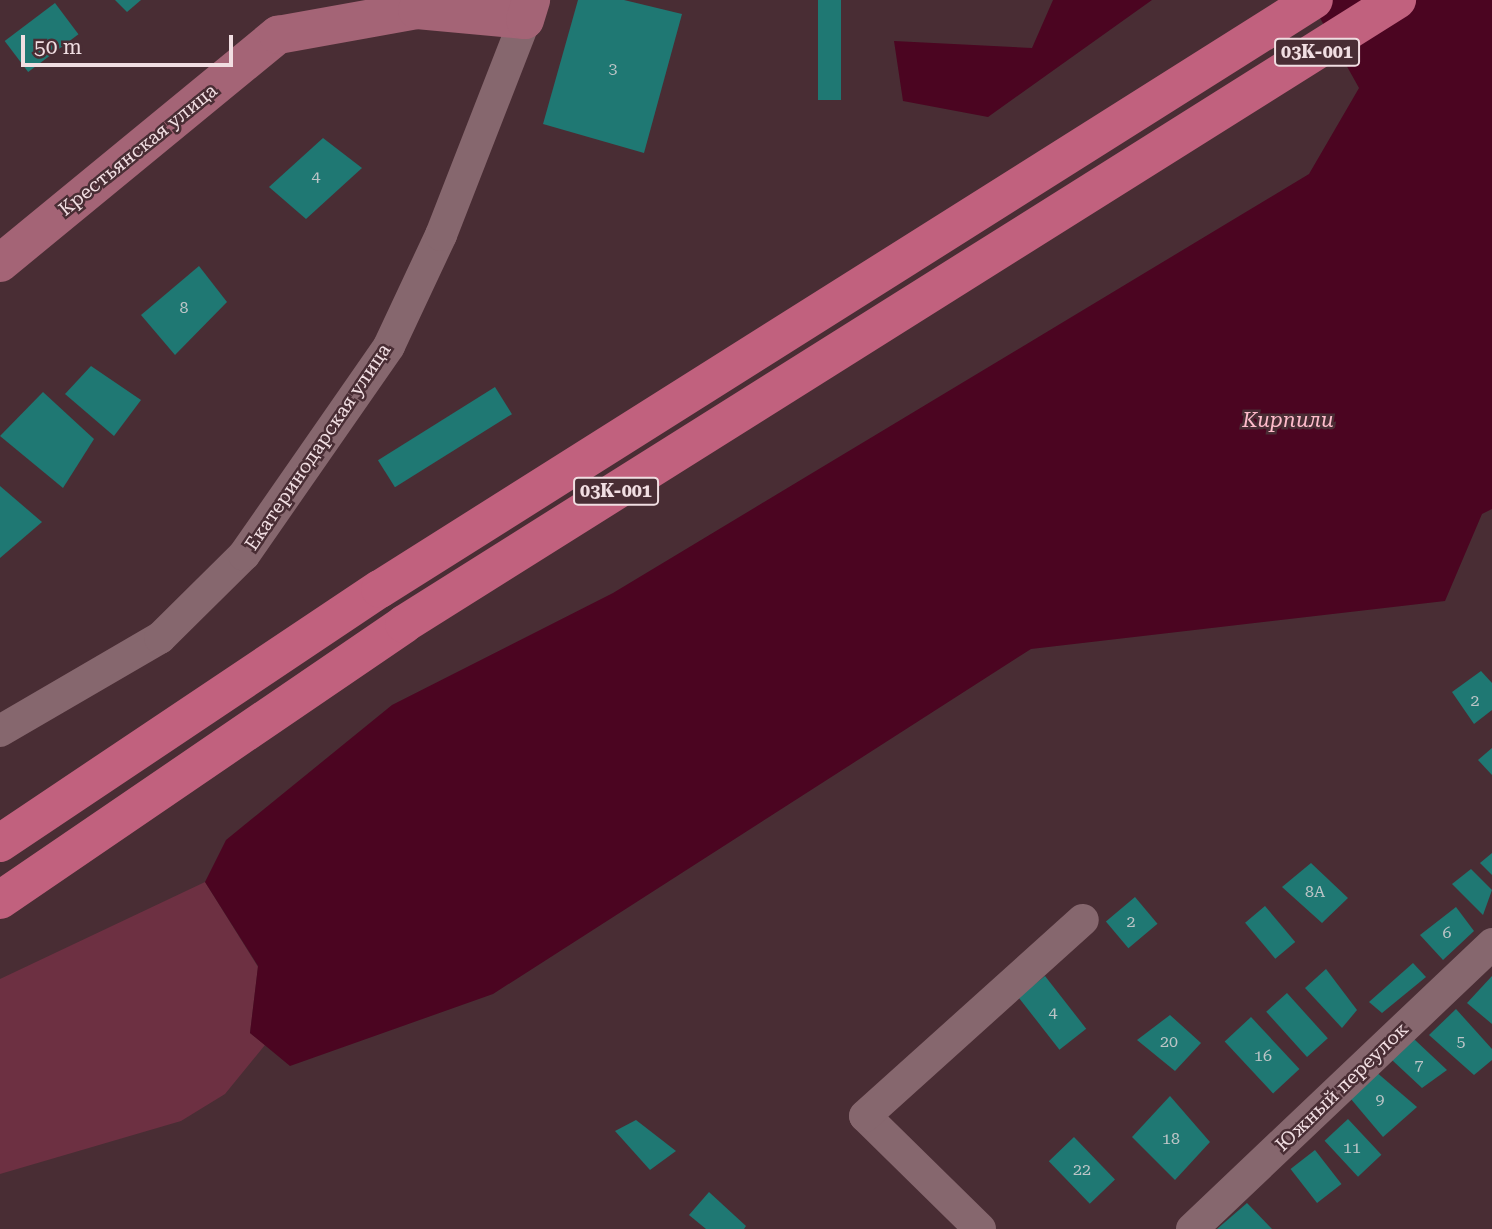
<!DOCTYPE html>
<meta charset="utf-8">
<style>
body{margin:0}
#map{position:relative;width:1492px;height:1229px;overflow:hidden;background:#492d34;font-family:"Roboto Serif",serif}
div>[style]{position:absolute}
.green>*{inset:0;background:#6d3042}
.water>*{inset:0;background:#4b0521}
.building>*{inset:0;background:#1f7873;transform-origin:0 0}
.minor>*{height:32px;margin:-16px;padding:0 16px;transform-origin:16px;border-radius:16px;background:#86676e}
.secondary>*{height:38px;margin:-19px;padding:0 19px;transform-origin:19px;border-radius:19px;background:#a46476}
.primary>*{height:38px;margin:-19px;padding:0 19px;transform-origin:19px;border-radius:19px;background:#c1617e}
span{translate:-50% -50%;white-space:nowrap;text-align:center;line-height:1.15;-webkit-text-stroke:5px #492d34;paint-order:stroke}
.number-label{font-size:16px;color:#bcc4c6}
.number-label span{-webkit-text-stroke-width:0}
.shield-label span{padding:2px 5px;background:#492d34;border:2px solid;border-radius:5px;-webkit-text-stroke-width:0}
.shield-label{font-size:18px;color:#f1dee2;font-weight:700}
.street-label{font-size:19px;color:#f1dee2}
.water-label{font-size:21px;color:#febbca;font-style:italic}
.scale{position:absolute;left:21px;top:35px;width:212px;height:32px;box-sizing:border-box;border:4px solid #f1dee2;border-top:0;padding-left:9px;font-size:21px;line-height:24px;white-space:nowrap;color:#f1dee2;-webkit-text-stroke:5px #492d34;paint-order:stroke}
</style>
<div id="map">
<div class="green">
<i style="clip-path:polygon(205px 882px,258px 967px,250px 1033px,265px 1045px,225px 1094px,181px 1121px,0 1174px,0 979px)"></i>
</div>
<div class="water">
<i style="clip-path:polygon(1053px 0,1152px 0,988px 117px,903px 101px,894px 41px,1032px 48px)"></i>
<i style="clip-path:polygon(1310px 0,1492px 0,1492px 509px,1482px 514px,1445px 601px,1031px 649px,493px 994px,290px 1066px,250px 1033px,258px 966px,205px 882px,226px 840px,392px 705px,613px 593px,1309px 174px,1359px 88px)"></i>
</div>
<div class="building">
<i style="clip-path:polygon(115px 0,141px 0,127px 12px)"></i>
<i style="clip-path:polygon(578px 0,624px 0,682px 14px,644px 153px,543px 124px)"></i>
<i style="left:818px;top:0;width:23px;height:100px"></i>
<i style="left:55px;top:3px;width:39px;height:63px;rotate:53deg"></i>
<i style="clip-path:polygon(323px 138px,362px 168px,306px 219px,269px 187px)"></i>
<i style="clip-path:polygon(199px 266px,227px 302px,175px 355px,141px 315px)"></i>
<i style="clip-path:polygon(91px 366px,141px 400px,114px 436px,65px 394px)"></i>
<i style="left:495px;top:387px;width:32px;height:138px;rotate:58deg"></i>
<i style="clip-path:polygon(43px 392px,94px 439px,63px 488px,0 436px)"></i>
<i style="clip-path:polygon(0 486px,42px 522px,0 558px)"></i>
<i style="clip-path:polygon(1481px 671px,1492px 683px,1492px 710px,1474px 724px,1452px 692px)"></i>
<i style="clip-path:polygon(1492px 748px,1492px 775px,1478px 760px)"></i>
<i style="clip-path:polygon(1492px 853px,1492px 875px,1480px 863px)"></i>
<i style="clip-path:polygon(1311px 863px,1348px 898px,1322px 923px,1282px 887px)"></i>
<i style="clip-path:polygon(1471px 869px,1492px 890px,1483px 915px,1452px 884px)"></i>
<i style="left:1135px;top:897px;width:35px;height:38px;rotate:50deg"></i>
<i style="left:1265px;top:906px;width:47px;height:26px;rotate:50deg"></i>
<i style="clip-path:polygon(1456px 907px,1474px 931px,1443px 960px,1420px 935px)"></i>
<i style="clip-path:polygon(1413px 963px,1426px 977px,1382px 1013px,1369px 1002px)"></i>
<i style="clip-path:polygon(1326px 969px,1357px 1010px,1342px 1028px,1305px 988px)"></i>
<i style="left:1045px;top:976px;width:67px;height:34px;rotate:52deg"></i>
<i style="clip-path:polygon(1492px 976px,1492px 1024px,1467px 1003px)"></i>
<i style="left:1287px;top:993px;width:61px;height:28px;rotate:48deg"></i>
<i style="clip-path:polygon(1456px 1009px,1492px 1049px,1492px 1060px,1474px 1075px,1429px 1035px)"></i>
<i style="clip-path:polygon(1170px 1015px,1201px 1043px,1175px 1071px,1137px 1040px)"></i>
<i style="left:1251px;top:1017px;width:71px;height:36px;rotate:47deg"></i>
<i style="clip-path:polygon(1414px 1039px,1447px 1070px,1422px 1088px,1392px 1060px)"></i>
<i style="clip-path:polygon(1375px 1071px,1417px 1107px,1383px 1137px,1345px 1092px)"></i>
<i style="clip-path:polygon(1170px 1096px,1210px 1142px,1175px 1180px,1132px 1137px)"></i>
<i style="left:1348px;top:1119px;width:49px;height:32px;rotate:47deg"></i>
<i style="clip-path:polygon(636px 1120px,676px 1151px,650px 1170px,615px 1131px)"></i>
<i style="left:1074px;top:1137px;width:59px;height:35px;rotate:46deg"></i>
<i style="left:1315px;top:1150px;width:43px;height:31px;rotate:52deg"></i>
<i style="clip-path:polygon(709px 1192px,746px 1226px,744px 1229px,706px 1229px,689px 1215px)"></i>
<i style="clip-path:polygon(1247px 1203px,1272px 1229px,1217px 1229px)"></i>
</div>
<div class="minor">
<i style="left:0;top:731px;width:185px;rotate:-30.2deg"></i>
<i style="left:160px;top:638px;width:118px;rotate:-44.7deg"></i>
<i style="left:244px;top:555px;width:254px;rotate:-55.2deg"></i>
<i style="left:389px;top:346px;width:123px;rotate:-64.9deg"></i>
<i style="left:441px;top:235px;width:231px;rotate:-68.7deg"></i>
<i style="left:980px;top:1229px;width:161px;rotate:-135.5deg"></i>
<i style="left:865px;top:1116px;width:293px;rotate:-42deg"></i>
<i style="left:1192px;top:1229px;width:414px;rotate:-43.5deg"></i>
</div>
<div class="secondary">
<i style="left:0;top:263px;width:360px;rotate:-39.4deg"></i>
<i style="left:278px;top:35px;width:141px;rotate:-10.2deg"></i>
<i style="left:417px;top:10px;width:108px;rotate:5.3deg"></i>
<i style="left:525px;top:20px;width:21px;rotate:-73deg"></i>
</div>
<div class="primary">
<i style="left:0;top:843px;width:457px;rotate:-33.8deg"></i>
<i style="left:380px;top:589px;width:1104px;rotate:-32.24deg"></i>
<i style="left:0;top:900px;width:489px;rotate:-34.3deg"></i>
<i style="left:404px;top:624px;width:1173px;rotate:-32.15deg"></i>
</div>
<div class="number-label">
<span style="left:613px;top:69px">3</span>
<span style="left:316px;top:177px">4</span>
<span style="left:184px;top:308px">8</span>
<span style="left:1475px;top:701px">2</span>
<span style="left:1315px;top:892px">8А</span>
<span style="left:1131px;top:922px">2</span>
<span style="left:1447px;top:933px">6</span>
<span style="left:1053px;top:1013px">4</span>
<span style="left:1169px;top:1042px">20</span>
<span style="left:1461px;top:1042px">5</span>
<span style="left:1263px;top:1056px">16</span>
<span style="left:1419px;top:1065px">7</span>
<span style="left:1380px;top:1100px">9</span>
<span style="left:1171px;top:1139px">18</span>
<span style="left:1352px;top:1148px">11</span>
<span style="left:1082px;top:1170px">22</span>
</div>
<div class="shield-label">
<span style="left:1317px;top:52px">03К-001</span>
<span style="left:616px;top:491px">03К-001</span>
</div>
<div class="street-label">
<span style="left:138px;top:150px;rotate:-39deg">Крестьянская улица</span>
<span style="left:318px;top:447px;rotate:-56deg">Екатеринодарская улица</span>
<span style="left:1342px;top:1087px;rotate:-44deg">Южный переулок</span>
</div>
<div class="water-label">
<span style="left:1288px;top:420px">Кирпили</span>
</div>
<div class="scale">50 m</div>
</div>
